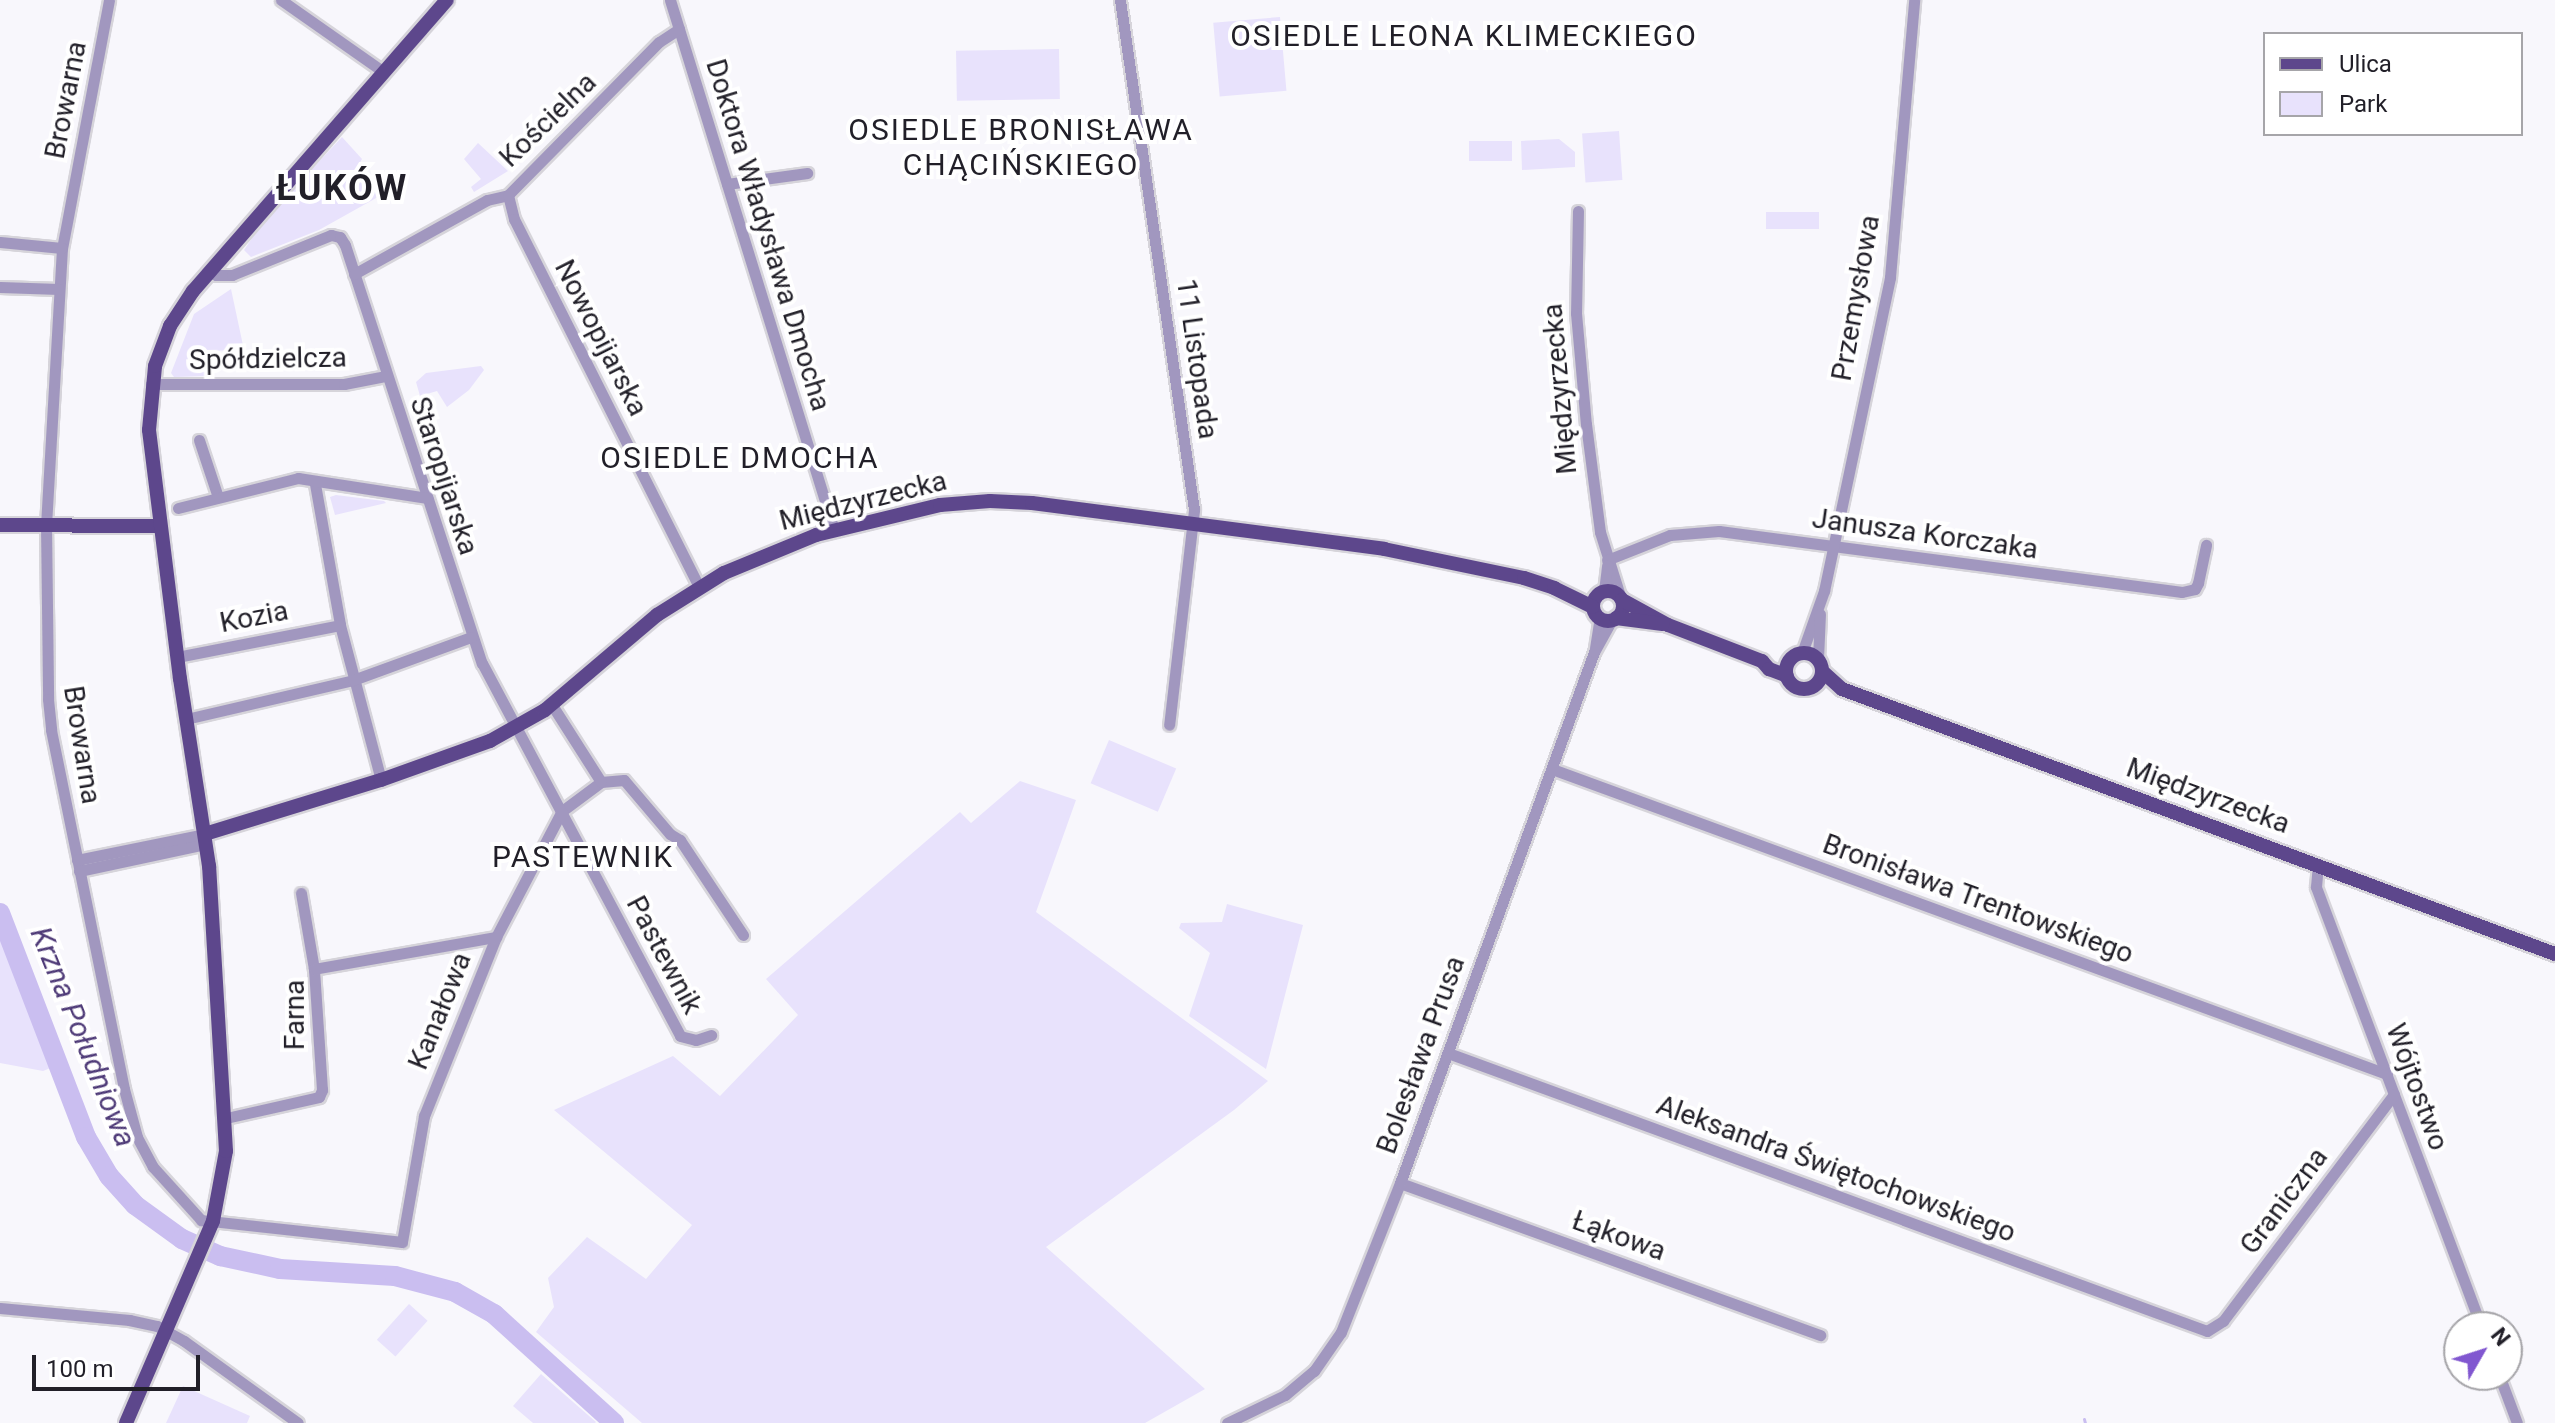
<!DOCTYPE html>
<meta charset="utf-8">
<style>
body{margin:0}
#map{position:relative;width:2555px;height:1423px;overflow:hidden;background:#f8f7fc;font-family:Roboto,sans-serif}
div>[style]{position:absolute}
.green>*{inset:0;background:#e8e2fc;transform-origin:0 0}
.stream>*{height:3px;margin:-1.5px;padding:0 1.5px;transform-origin:1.5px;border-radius:1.5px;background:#cabef0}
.river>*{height:20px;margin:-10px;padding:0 10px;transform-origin:10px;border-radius:10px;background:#cabef0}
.roads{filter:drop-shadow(2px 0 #d6d4da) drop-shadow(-2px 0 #d6d4da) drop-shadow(0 2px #d6d4da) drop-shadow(0 -2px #d6d4da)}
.minor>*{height:11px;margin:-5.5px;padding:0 5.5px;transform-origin:5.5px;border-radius:5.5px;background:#a197bf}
.major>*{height:14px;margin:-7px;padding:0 7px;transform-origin:7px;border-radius:7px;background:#5d478c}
.major>.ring{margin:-7px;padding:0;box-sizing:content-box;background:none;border:14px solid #5d478c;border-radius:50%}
span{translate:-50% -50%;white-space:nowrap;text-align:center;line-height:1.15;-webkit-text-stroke:8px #fff;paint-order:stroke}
.street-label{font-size:28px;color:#211f28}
.neighbourhood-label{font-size:30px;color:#211f28;letter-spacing:2px}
.water-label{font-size:30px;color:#4f3b78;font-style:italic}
.district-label{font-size:36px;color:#211f28;font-weight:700;letter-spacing:2px}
.legend{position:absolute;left:2263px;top:32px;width:260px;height:104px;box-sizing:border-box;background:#fff;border:2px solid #a6a5a9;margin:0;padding:10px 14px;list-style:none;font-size:24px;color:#211f28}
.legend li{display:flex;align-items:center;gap:16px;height:40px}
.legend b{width:40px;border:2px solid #a6a5a9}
.north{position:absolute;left:2443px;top:1311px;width:80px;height:80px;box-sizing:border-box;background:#fff;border:2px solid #a6a5a9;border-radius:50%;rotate:51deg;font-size:22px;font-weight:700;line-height:32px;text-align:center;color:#211f28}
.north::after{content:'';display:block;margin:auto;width:28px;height:36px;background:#8157d0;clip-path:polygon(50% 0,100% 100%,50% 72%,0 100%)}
.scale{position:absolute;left:32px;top:1355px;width:168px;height:36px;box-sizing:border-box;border:4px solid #211f28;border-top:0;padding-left:10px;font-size:24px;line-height:28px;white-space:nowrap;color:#211f28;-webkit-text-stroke:6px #fff;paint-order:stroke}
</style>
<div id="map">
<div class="green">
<i style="left:1280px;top:17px;width:74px;height:67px;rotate:85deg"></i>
<i style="left:1059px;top:49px;width:50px;height:103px;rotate:89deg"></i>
<i style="left:1619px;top:131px;width:49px;height:37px;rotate:86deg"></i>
<i style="clip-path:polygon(342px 137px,362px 159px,358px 166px,378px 197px,319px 230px,251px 257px,244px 250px,265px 219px)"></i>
<i style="clip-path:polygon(1559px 139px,1575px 152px,1575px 167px,1522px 170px,1521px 141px)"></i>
<i style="left:1512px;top:141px;width:20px;height:43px;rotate:90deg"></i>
<i style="clip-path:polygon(478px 143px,508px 171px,474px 192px,471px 187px,481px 179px,464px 159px)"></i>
<i style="left:1766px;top:212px;width:53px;height:17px"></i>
<i style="clip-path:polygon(231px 289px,244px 350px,199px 351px,207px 376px,174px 377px,171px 373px,194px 314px)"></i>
<i style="clip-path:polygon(481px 366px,484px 370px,469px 390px,447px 407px,437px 391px,420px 396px,416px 382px,426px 373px)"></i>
<i style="clip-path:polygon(336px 495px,384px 501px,386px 503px,335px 515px,330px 497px)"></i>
<i style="left:1109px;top:740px;width:73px;height:47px;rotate:23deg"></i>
<i style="clip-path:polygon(1020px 781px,1076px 800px,1036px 912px,1268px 1081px,1234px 1110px,1046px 1247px,1205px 1389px,1145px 1423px,642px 1423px,536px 1332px,554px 1307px,548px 1278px,587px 1237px,646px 1279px,692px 1225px,554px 1110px,673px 1056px,720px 1096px,798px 1015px,766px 979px,960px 812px,971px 823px)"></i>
<i style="clip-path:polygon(1227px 904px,1303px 925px,1266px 1069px,1189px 1016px,1210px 953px,1179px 928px,1181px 923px,1222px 922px)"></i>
<i style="clip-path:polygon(0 928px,53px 1067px,43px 1071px,0 1063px)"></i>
<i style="left:409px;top:1304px;width:25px;height:48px;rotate:42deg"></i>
<i style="clip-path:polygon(541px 1374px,596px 1422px,595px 1423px,533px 1423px,513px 1406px)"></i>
<i style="clip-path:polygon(183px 1386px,250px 1416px,247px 1423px,166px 1423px)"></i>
</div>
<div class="stream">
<i style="left:2084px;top:1419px;width:4px;rotate:76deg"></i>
</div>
<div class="river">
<i style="left:0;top:913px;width:240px;rotate:69deg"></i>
<i style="left:86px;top:1137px;width:45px;rotate:59.5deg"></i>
<i style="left:109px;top:1176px;width:39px;rotate:48deg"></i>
<i style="left:135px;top:1205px;width:58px;rotate:35.9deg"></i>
<i style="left:182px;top:1239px;width:42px;rotate:24.1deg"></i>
<i style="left:220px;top:1256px;width:61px;rotate:12.2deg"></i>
<i style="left:280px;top:1269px;width:115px;rotate:3.5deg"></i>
<i style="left:395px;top:1276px;width:62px;rotate:14.9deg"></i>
<i style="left:455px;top:1292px;width:45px;rotate:29.4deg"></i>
<i style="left:494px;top:1314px;width:162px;rotate:42.2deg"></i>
</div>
<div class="roads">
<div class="minor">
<i style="left:109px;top:0;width:252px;rotate:100.7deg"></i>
<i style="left:62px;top:248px;width:276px;rotate:93.3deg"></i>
<i style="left:46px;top:524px;width:175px;rotate:89.3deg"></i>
<i style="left:48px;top:699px;width:31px;rotate:84deg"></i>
<i style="left:51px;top:730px;width:366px;rotate:78.5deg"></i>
<i style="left:124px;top:1089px;width:50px;rotate:74.8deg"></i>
<i style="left:137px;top:1137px;width:34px;rotate:62deg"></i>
<i style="left:153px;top:1167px;width:72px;rotate:47.8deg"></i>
<i style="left:201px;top:1220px;width:202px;rotate:6.2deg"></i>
<i style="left:402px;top:1242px;width:128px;rotate:-80.1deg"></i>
<i style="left:424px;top:1116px;width:193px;rotate:-68.1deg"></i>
<i style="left:496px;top:937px;width:142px;rotate:-62.4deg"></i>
<i style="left:562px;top:811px;width:49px;rotate:-36.6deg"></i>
<i style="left:601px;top:782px;width:23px;rotate:-5deg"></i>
<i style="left:624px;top:780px;width:71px;rotate:49.6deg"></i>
<i style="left:670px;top:834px;width:12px;rotate:31deg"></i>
<i style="left:680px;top:840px;width:114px;rotate:56.4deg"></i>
<i style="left:281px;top:0;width:126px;rotate:35deg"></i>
<i style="left:670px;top:0;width:555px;rotate:72.81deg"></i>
<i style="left:1120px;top:0;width:515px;rotate:81.74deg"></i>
<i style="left:1194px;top:510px;width:216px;rotate:96.6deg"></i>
<i style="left:727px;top:184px;width:81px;rotate:-7.8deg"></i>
<i style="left:508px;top:195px;width:25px;rotate:76deg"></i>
<i style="left:514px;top:219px;width:412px;rotate:63.3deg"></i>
<i style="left:1578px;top:211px;width:102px;rotate:91.1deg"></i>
<i style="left:1576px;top:313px;width:111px;rotate:84.9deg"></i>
<i style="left:1586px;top:424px;width:109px;rotate:82.6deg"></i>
<i style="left:1600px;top:532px;width:67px;rotate:72.6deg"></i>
<i style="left:0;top:242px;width:62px;rotate:5.5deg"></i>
<i style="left:210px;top:271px;width:7px;rotate:34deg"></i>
<i style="left:216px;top:275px;width:16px"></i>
<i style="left:232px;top:275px;width:107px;rotate:-22deg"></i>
<i style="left:331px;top:235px;width:9px;rotate:13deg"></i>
<i style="left:340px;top:237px;width:9px;rotate:58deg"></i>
<i style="left:345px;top:245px;width:440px;rotate:71.9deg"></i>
<i style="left:482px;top:663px;width:422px;rotate:62deg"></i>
<i style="left:680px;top:1036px;width:16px;rotate:14deg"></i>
<i style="left:696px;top:1040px;width:16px;rotate:-18deg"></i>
<i style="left:354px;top:274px;width:152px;rotate:-29.1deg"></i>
<i style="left:487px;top:200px;width:22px;rotate:-13deg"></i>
<i style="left:508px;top:195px;width:215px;rotate:-45.4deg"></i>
<i style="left:659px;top:42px;width:24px;rotate:-33deg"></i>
<i style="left:0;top:287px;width:59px;rotate:1.9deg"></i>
<i style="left:151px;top:384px;width:193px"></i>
<i style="left:344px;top:384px;width:43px;rotate:-10.8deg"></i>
<i style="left:199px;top:440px;width:60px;rotate:71.6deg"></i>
<i style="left:315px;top:484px;width:143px;rotate:79.9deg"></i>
<i style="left:340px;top:625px;width:160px;rotate:75.2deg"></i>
<i style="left:178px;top:508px;width:124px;rotate:-14deg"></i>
<i style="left:298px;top:478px;width:131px;rotate:8.8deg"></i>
<i style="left:1607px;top:560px;width:68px;rotate:-21.6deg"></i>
<i style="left:1670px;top:535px;width:49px;rotate:-4.7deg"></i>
<i style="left:1719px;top:531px;width:467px;rotate:7.5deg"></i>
<i style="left:2182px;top:592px;width:13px;rotate:-13deg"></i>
<i style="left:2195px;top:589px;width:7px;rotate:-63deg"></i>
<i style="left:2198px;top:583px;width:39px;rotate:-78deg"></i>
<i style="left:1604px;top:591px;width:26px;rotate:-83deg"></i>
<i style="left:1595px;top:648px;width:30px;rotate:-81deg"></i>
<i style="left:1802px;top:653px;width:66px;rotate:-70.5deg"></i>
<i style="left:1824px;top:591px;width:321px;rotate:-78.1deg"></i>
<i style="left:1890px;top:277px;width:278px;rotate:-85deg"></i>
<i style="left:177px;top:657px;width:166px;rotate:-11.1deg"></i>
<i style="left:1818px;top:659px;width:45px;rotate:-87.5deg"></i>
<i style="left:552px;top:705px;width:91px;rotate:57.5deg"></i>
<i style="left:186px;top:719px;width:171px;rotate:-13.1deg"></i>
<i style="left:353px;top:680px;width:126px;rotate:-20deg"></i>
<i style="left:1552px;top:769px;width:889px;rotate:20.07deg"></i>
<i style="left:77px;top:860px;width:131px;rotate:-11.5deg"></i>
<i style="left:2318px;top:864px;width:23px;rotate:95deg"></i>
<i style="left:2316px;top:887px;width:470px;rotate:69.4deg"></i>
<i style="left:79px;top:871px;width:130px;rotate:-12deg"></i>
<i style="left:301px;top:893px;width:77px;rotate:80.3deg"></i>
<i style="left:1448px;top:1053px;width:808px;rotate:20.12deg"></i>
<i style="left:2207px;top:1331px;width:19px;rotate:-32deg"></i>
<i style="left:2223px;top:1321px;width:284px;rotate:-53deg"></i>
<i style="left:226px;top:1118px;width:95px;rotate:-12.7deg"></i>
<i style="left:319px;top:1097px;width:8px;rotate:-67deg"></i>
<i style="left:322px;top:1090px;width:121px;rotate:-93.8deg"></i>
<i style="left:314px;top:969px;width:185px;rotate:-10deg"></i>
<i style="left:1400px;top:1183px;width:447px;rotate:19.9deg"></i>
<i style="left:0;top:1308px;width:130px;rotate:5.3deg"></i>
<i style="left:129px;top:1320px;width:29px;rotate:12deg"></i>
<i style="left:157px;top:1326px;width:31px;rotate:29deg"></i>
<i style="left:184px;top:1341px;width:140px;rotate:35.7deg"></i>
<i style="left:2499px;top:1375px;width:51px;rotate:69.4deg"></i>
<i style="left:1227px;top:1423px;width:64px;rotate:-25.8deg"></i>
<i style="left:1285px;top:1395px;width:38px;rotate:-40deg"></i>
<i style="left:1314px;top:1371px;width:47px;rotate:-55.3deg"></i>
<i style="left:1341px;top:1332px;width:160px;rotate:-68.4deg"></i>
<i style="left:1400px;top:1183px;width:565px;rotate:-69.93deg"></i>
<i style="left:1594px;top:652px;width:37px;rotate:-61deg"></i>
</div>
<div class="major">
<i style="left:0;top:525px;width:160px;rotate:0.4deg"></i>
<i class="ring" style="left:1593px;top:591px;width:16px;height:16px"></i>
<i style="left:1622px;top:600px;width:52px;rotate:28.5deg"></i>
<i style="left:1668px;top:625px;width:101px;rotate:21deg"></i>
<i style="left:1762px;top:661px;width:11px;rotate:49deg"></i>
<i style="left:1769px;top:669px;width:19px;rotate:21deg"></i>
<i style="left:1616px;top:618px;width:47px;rotate:7.3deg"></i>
<i class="ring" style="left:1786px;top:653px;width:22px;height:22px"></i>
<i style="left:1823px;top:672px;width:25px;rotate:42deg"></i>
<i style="left:1842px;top:689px;width:761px;rotate:20.39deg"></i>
<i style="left:205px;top:834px;width:184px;rotate:-17.1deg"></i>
<i style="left:381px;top:780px;width:116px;rotate:-19.7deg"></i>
<i style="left:490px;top:741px;width:63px;rotate:-29.4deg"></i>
<i style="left:545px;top:710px;width:147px;rotate:-40.3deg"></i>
<i style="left:657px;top:615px;width:79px;rotate:-32.1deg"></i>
<i style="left:724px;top:573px;width:100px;rotate:-22.4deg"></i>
<i style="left:816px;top:535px;width:128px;rotate:-13.6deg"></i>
<i style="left:940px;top:505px;width:50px;rotate:-4.6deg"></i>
<i style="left:990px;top:501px;width:42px;rotate:2.7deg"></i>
<i style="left:1032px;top:503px;width:355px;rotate:7.4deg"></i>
<i style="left:1384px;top:549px;width:143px;rotate:11.7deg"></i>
<i style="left:1524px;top:578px;width:32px;rotate:18deg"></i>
<i style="left:1554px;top:588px;width:43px;rotate:26deg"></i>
<i style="left:126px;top:1423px;width:220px;rotate:-66.7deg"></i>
<i style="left:213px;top:1221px;width:71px;rotate:-79.5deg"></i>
<i style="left:226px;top:1151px;width:286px;rotate:-93.4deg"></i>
<i style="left:209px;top:866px;width:189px;rotate:-98.8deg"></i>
<i style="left:180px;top:679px;width:251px;rotate:-97.1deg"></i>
<i style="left:149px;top:430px;width:64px;rotate:-84.6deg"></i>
<i style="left:155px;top:366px;width:43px;rotate:-69.4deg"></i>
<i style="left:170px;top:326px;width:42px;rotate:-56.7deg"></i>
<i style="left:193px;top:291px;width:386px;rotate:-48.9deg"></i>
</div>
</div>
<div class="street-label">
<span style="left:66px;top:100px;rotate:-79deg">Browarna</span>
<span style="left:548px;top:120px;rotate:-44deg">Kościelna</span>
<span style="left:768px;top:235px;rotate:73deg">Doktora Władysława Dmocha</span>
<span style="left:1856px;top:298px;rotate:-80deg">Przemysłowa</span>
<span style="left:601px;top:338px;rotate:63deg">Nowopijarska</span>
<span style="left:268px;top:359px;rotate:-1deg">Spółdzielcza</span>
<span style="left:1197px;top:359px;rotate:82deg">11 Listopada</span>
<span style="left:1560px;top:389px;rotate:-95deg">Międzyrzecka</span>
<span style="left:444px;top:476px;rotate:72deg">Staropijarska</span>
<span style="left:863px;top:501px;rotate:-14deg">Międzyrzecka</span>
<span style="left:1925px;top:534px;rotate:8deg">Janusza Korczaka</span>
<span style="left:254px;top:617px;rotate:-11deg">Kozia</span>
<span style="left:82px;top:745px;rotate:81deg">Browarna</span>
<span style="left:2208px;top:796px;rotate:20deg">Międzyrzecka</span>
<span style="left:1978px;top:899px;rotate:20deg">Bronisława Trentowskiego</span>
<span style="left:664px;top:955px;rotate:62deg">Pastewnik</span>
<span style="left:440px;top:1011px;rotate:-68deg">Kanałowa</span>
<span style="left:295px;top:1015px;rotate:-90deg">Farna</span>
<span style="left:1421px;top:1055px;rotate:-70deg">Bolesława Prusa</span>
<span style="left:2417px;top:1087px;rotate:70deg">Wójtostwo</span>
<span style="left:1836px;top:1169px;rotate:20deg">Aleksandra Świętochowskiego</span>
<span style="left:2284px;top:1201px;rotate:-53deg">Graniczna</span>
<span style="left:1619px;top:1236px;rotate:20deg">Łąkowa</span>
</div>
<div class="neighbourhood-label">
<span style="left:1464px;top:36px">OSIEDLE LEONA KLIMECKIEGO</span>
<span style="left:1021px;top:147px">OSIEDLE BRONISŁAWA<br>CHĄCIŃSKIEGO</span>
<span style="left:740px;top:458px">OSIEDLE DMOCHA</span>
<span style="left:583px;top:857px">PASTEWNIK</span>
</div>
<div class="water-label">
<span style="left:83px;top:1037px;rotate:68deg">Krzna Południowa</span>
</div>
<div class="district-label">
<span style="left:342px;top:189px">ŁUKÓW</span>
</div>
<ul class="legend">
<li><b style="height:10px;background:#5d478c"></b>Ulica</li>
<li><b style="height:22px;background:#e8e2fc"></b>Park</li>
</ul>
<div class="north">N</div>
<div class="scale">100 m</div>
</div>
